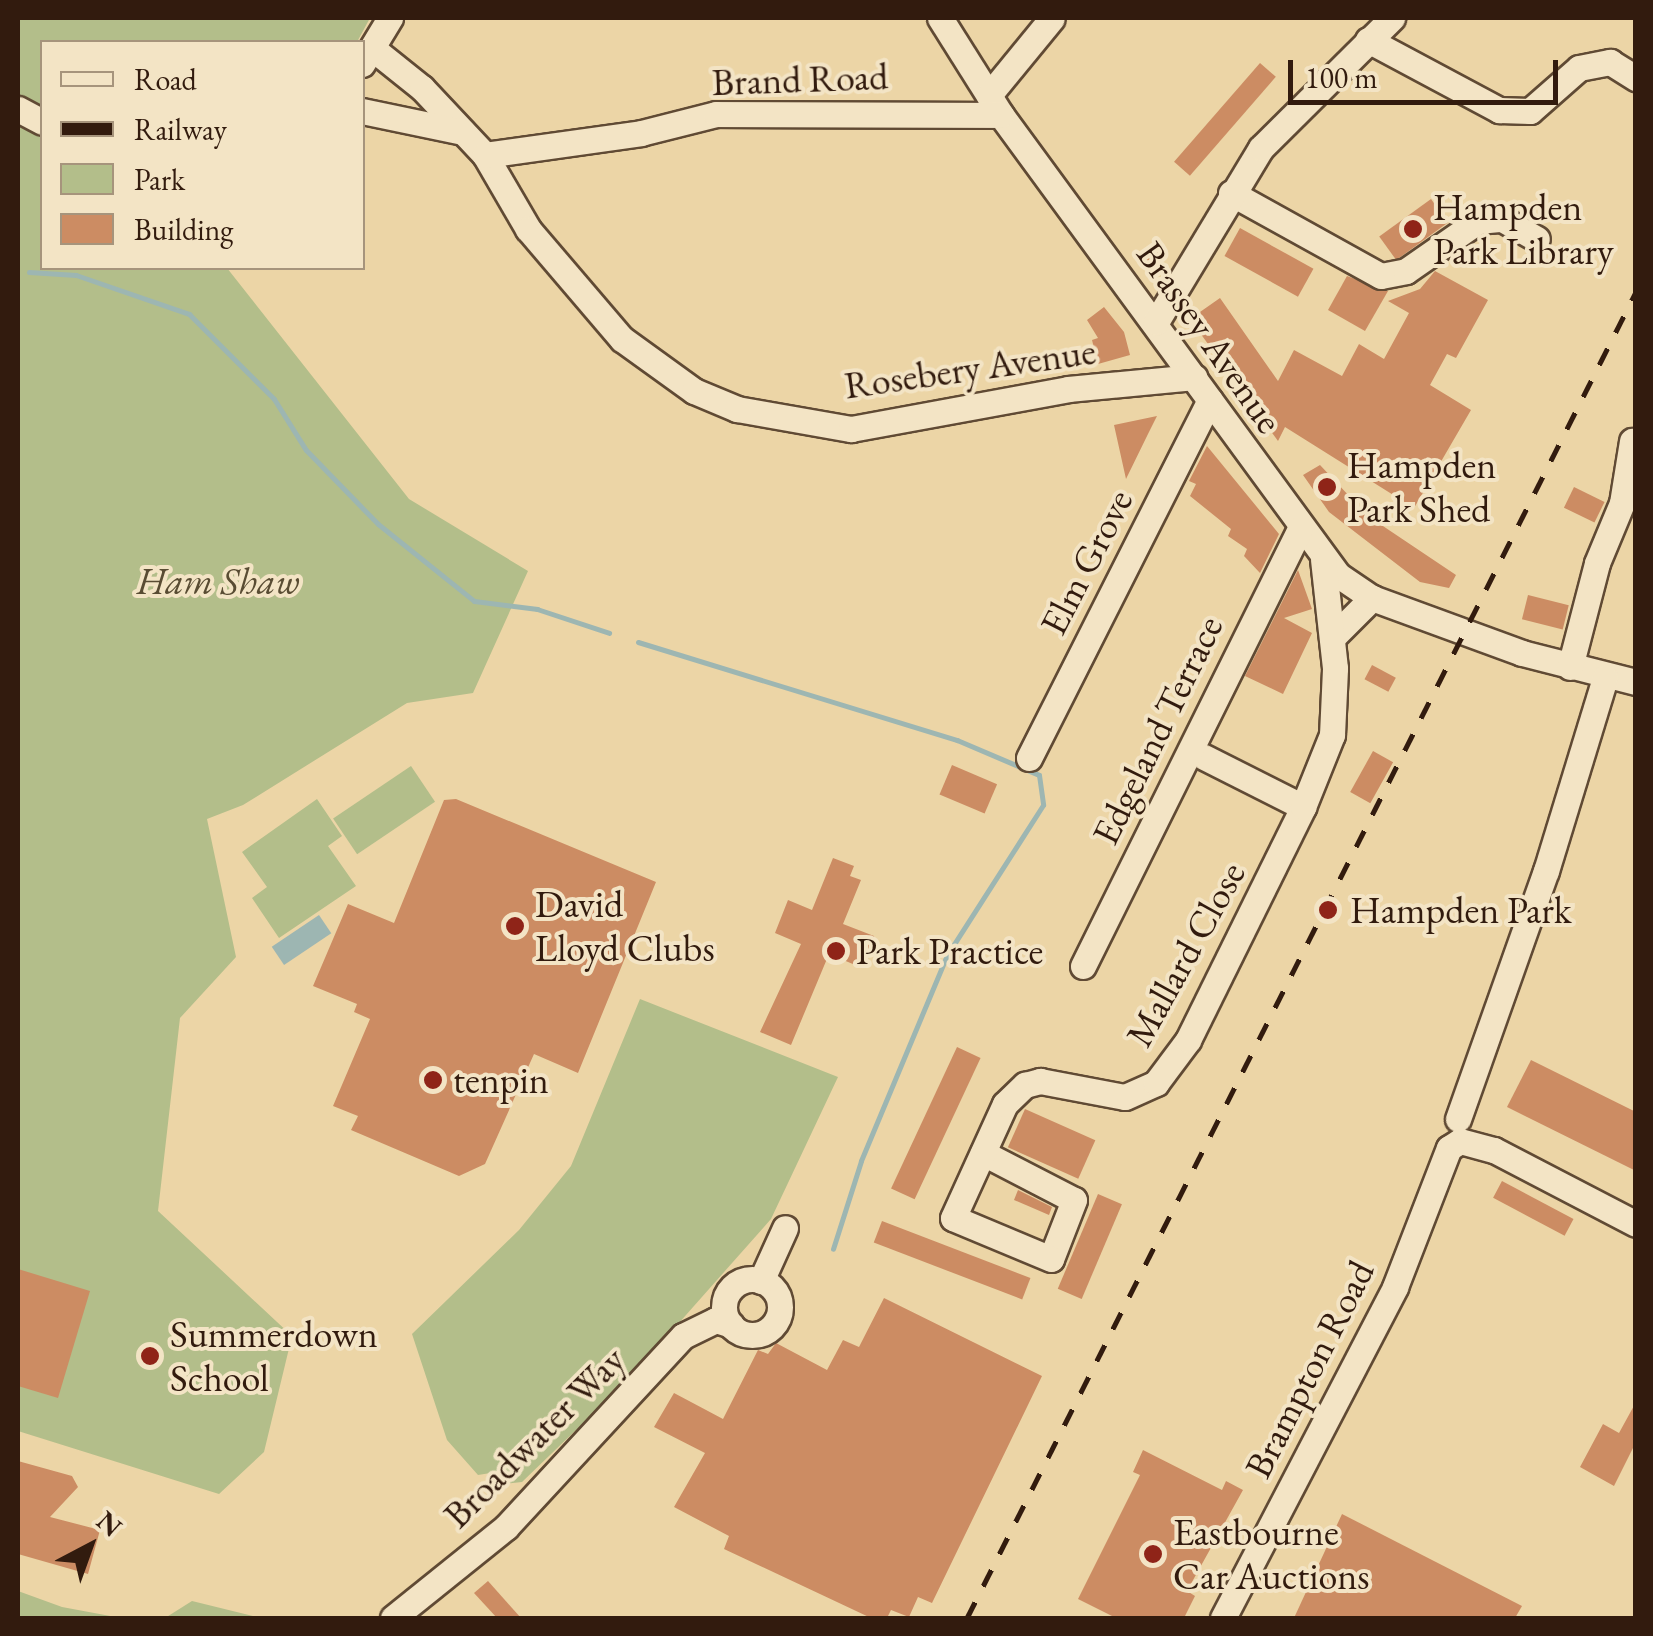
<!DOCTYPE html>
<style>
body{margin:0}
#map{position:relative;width:1653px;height:1636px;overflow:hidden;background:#ecd5a6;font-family:"EB Garamond",serif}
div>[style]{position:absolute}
.green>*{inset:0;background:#b3be8a;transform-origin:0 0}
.water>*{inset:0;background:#9db6b2;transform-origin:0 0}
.stream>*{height:5px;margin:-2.5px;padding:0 2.5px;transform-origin:2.5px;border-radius:2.5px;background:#9db6b2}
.building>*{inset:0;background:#cc8c63;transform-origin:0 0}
.roads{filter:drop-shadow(2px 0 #604a34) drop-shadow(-2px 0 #604a34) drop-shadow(0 2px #604a34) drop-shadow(0 -2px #604a34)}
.minor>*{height:25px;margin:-12.5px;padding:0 12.5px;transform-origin:12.5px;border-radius:12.5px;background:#f3e4c5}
.minor>.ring{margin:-12.5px;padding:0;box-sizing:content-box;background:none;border:25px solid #f3e4c5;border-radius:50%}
.rail>*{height:5px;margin-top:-2.5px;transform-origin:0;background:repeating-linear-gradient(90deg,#321b0e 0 18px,transparent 0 36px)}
.dots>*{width:28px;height:28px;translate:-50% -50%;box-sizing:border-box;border:5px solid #f3e4c5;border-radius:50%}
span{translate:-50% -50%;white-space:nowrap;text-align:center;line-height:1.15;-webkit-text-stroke:8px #f3e4c5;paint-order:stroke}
.street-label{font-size:38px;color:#321b0e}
.poi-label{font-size:38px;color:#321b0e}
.left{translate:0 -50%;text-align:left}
.park-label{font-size:38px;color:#594c33;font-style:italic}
.frame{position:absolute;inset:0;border:20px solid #321b0e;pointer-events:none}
.legend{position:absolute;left:40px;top:40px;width:325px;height:230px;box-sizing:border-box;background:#f3e4c5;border:2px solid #a6947c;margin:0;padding:12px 18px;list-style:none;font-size:30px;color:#321b0e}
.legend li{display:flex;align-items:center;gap:20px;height:50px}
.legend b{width:50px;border:2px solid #a6947c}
.north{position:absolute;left:40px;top:1496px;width:100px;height:100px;-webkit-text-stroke:8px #f3e4c5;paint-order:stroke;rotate:41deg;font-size:28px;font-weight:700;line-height:40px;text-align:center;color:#321b0e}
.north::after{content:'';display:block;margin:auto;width:35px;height:45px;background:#321b0e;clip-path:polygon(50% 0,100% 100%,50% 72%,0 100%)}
.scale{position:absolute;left:1288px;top:60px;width:270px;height:45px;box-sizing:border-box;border:5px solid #321b0e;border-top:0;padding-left:12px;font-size:30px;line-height:35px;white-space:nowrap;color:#321b0e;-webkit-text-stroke:8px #f3e4c5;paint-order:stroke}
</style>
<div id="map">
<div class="green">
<i style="clip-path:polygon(18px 18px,370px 18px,357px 42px,42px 42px,42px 268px,227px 268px,409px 499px,528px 571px,473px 693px,407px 703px,243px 805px,207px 819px,236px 957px,180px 1018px,158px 1211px,292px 1336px,264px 1452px,219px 1494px,18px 1431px)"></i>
<i style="left:411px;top:766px;width:43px;height:94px;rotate:56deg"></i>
<i style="clip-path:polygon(317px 799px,342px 836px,328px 846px,356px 886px,279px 938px,252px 898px,267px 887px,242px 852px)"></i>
<i style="clip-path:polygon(640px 999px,838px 1077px,771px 1219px,632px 1376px,522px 1482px,504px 1484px,503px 1471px,478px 1475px,447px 1440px,412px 1334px,519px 1230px,571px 1166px)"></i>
<i style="clip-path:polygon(18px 1591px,62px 1607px,121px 1618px,18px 1618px)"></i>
<i style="clip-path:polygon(192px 1601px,261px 1618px,165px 1618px)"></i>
</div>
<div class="water">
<i style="left:319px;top:915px;width:22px;height:57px;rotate:56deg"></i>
</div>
<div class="stream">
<i style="left:29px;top:272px;width:47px;rotate:3.7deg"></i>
<i style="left:76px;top:275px;width:120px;rotate:19deg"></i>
<i style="left:189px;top:314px;width:120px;rotate:45deg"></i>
<i style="left:274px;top:399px;width:60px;rotate:57.9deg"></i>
<i style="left:306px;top:450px;width:103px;rotate:45.8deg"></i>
<i style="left:378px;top:524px;width:123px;rotate:38.7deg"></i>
<i style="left:474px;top:601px;width:64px;rotate:7.2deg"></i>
<i style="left:537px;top:609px;width:76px;rotate:18.4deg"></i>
<i style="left:638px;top:642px;width:334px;rotate:17.1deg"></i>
<i style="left:957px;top:740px;width:89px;rotate:23.1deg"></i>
<i style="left:1039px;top:775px;width:30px;rotate:82deg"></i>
<i style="left:1043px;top:805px;width:178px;rotate:122.6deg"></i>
<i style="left:947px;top:955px;width:223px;rotate:112.7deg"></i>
<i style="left:861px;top:1161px;width:92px;rotate:107.7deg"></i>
</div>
<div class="building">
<i style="left:1260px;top:63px;width:21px;height:131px;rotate:41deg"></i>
<i style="left:1431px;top:199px;width:29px;height:64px;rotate:54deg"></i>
<i style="left:1240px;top:228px;width:84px;height:32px;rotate:29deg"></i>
<i style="clip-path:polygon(1150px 245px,1167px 253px,1151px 269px,1135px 257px)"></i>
<i style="clip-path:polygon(1435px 271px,1488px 300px,1456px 358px,1447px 354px,1430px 385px,1471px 410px,1414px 508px,1285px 427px,1278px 441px,1190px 319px,1220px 298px,1278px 381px,1294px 350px,1342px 376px,1359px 344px,1384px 359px,1409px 313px,1388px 301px,1420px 289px)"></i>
<i style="clip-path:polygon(1347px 276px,1388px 291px,1365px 331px,1328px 310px)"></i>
<i style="clip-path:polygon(1104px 307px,1124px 332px,1130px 355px,1098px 364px,1092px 340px,1098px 338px,1087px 320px)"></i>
<i style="clip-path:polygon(1157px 416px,1148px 434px,1126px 479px,1114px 425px)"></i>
<i style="clip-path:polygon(1207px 446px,1279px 534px,1260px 573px,1244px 556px,1247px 549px,1228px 536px,1231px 529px,1190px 496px,1196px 484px,1189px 481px)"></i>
<i style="clip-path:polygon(1320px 465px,1368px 516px,1456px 575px,1449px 588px,1420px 582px,1329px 512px,1303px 475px)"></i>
<i style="left:1574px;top:487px;width:34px;height:23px;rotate:26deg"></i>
<i style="clip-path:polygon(1298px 570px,1312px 609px,1284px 618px,1312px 633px,1283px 694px,1245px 676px)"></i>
<i style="left:1528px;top:595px;width:42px;height:25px;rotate:14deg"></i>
<i style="left:1372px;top:665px;width:27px;height:16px;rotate:28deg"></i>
<i style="left:1373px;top:751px;width:23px;height:47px;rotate:29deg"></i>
<i style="left:952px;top:765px;width:49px;height:32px;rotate:23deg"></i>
<i style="clip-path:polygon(456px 799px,656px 882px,578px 1073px,534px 1054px,485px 1164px,459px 1176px,351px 1130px,358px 1116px,333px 1106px,370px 1019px,354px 1012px,357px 1004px,313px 986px,348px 904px,394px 923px,444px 800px)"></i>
<i style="clip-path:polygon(833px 858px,854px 866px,850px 876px,861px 880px,843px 924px,874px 936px,876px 948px,860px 967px,829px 954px,791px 1045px,760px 1032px,801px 944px,775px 933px,788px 900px,812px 910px)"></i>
<i style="left:957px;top:1047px;width:26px;height:156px;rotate:25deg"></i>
<i style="clip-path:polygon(1531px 1060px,1636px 1112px,1636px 1171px,1507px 1107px)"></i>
<i style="left:1025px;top:1109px;width:77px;height:42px;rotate:24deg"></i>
<i style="left:1502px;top:1181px;width:81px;height:19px;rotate:28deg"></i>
<i style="clip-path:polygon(1018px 1190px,1052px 1207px,1049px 1215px,1014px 1200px)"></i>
<i style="left:1098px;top:1194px;width:26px;height:103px;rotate:23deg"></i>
<i style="left:882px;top:1221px;width:159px;height:23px;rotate:21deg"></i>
<i style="clip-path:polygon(18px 1269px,90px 1291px,58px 1398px,18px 1386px)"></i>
<i style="clip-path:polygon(884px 1298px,1042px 1376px,932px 1603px,918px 1597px,909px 1617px,891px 1610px,887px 1618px,871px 1618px,724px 1549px,729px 1536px,674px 1507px,705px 1453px,654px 1427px,674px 1393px,723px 1419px,758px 1350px,768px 1354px,776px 1343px,827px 1370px,843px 1340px,859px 1347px)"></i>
<i style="clip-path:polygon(1636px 1402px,1636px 1442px,1614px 1486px,1580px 1467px,1603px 1424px,1619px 1433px)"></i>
<i style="clip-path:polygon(1143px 1450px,1222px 1490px,1226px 1481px,1243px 1490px,1187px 1591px,1195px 1596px,1184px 1618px,1116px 1618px,1078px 1599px,1140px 1475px,1133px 1472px)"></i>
<i style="clip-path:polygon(18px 1461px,72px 1476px,78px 1487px,50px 1517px,100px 1530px,88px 1574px,18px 1554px)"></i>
<i style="clip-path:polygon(1342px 1514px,1522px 1606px,1515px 1618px,1294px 1618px)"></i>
<i style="clip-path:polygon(488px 1581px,521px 1618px,497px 1618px,474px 1593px)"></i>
</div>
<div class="roads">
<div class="minor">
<i style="left:940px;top:18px;width:115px;rotate:57.8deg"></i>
<i style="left:1001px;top:115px;width:570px;rotate:53.77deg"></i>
<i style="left:1338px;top:575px;width:41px;rotate:34.1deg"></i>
<i style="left:1372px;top:598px;width:160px;rotate:20.1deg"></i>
<i style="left:1522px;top:653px;width:118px;rotate:14.3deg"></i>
<i style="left:1368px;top:40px;width:149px;rotate:28.1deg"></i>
<i style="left:1499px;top:110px;width:31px;rotate:2deg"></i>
<i style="left:1530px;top:111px;width:65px;rotate:-41.3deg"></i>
<i style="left:1579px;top:68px;width:32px;rotate:-11deg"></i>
<i style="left:1610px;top:62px;width:31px;rotate:32deg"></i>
<i style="left:372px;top:48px;width:64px;rotate:38.7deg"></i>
<i style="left:422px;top:88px;width:92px;rotate:46.8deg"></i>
<i style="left:485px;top:155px;width:86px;rotate:59.8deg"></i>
<i style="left:528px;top:229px;width:145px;rotate:49.5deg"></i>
<i style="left:622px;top:339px;width:89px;rotate:35.8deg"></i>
<i style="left:694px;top:391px;width:47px;rotate:22.7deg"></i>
<i style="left:737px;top:409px;width:116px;rotate:10deg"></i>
<i style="left:851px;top:429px;width:221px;rotate:-10.4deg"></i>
<i style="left:1068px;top:389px;width:127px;rotate:-5.4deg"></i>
<i style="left:362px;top:64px;width:54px;rotate:-58.7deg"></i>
<i style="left:989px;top:95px;width:99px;rotate:-50.7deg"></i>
<i style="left:18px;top:109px;width:27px;rotate:28deg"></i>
<i style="left:362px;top:111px;width:103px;rotate:11.7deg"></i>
<i style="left:485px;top:155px;width:158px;rotate:-8deg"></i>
<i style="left:641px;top:133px;width:77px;rotate:-14.2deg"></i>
<i style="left:716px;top:114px;width:285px;rotate:0.2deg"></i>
<i style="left:1231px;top:193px;width:171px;rotate:29deg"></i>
<i style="left:1381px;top:276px;width:25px;rotate:-11deg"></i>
<i style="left:1406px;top:271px;width:88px;rotate:-34.8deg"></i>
<i style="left:1478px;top:221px;width:24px;rotate:-5deg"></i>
<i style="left:1502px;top:219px;width:40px;rotate:29.7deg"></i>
<i style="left:1156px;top:322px;width:203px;rotate:-58.9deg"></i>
<i style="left:1261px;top:148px;width:185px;rotate:-44.8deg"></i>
<i style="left:1332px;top:638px;width:57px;rotate:-45deg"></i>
<i style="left:1570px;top:667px;width:107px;rotate:-75.4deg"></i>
<i style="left:1597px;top:563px;width:65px;rotate:-67.4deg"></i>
<i style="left:1622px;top:503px;width:63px;rotate:-80.8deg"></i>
<i style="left:1204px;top:757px;width:111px;rotate:26.8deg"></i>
<i style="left:1029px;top:758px;width:401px;rotate:-63.2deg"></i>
<i style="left:1083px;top:966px;width:488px;rotate:-63.6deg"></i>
<i style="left:1458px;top:1119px;width:263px;rotate:-70.5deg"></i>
<i style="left:1546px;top:871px;width:202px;rotate:-73deg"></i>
<i style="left:983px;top:1153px;width:102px;rotate:27.3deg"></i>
<i style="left:1074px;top:1200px;width:63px;rotate:111.3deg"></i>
<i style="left:1051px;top:1259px;width:106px;rotate:-157.3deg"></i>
<i style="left:953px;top:1218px;width:125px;rotate:-65.5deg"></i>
<i style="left:1005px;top:1104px;width:28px;rotate:-44deg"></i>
<i style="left:1025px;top:1085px;width:16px;rotate:-15deg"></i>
<i style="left:1040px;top:1081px;width:86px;rotate:10.7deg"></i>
<i style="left:1125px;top:1097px;width:34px;rotate:-24deg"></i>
<i style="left:1156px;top:1083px;width:54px;rotate:-53.3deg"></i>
<i style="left:1188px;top:1040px;width:260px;rotate:-63.7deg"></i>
<i style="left:1303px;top:807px;width:78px;rotate:-68.1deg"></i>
<i style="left:1332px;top:735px;width:67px;rotate:-87.4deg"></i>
<i style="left:1335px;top:668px;width:109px;rotate:-96.3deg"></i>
<i class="ring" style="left:724px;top:1279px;width:31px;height:31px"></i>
<i style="left:761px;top:1281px;width:58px;rotate:-65.6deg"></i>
<i style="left:393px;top:1618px;width:145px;rotate:-38.8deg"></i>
<i style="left:506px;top:1527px;width:260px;rotate:-47.2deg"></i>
<i style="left:683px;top:1336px;width:37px;rotate:-26deg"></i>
<i style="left:716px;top:1320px;width:16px;rotate:18deg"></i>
<i style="left:1223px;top:1618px;width:373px;rotate:-62.5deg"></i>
<i style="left:1395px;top:1287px;width:149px;rotate:-68.8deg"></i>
<i style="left:1449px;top:1148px;width:13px;rotate:-32deg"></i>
<i style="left:1460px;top:1141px;width:35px;rotate:15deg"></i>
<i style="left:1494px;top:1150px;width:160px;rotate:27.5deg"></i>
</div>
</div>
<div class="rail">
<i style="left:967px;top:1618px;width:1485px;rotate:-63.23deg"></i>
</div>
<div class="dots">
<i style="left:1413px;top:229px;background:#8f2418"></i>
<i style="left:1327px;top:487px;background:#8f2418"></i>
<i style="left:1328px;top:910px;background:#8f2418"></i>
<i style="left:515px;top:926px;background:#8f2418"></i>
<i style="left:836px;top:951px;background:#8f2418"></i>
<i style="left:433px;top:1080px;background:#8f2418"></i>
<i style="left:150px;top:1356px;background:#8f2418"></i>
<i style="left:1153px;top:1554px;background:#8f2418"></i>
</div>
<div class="street-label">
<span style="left:800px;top:79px;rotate:-2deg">Brand Road</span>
<span style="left:1210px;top:337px;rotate:55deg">Brassey Avenue</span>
<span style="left:970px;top:368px;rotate:-8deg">Rosebery Avenue</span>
<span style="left:1086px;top:562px;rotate:-63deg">Elm Grove</span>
<span style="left:1157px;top:730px;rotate:-64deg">Edgeland Terrace</span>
<span style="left:1185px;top:954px;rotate:-61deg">Mallard Close</span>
<span style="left:1309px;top:1369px;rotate:-63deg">Brampton Road</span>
<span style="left:534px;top:1437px;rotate:-45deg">Broadwater Way</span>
</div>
<div class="poi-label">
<span class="left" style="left:1433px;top:229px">Hampden<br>Park Library</span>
<span class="left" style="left:1347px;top:487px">Hampden<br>Park Shed</span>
<span class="left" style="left:535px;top:926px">David<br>Lloyd Clubs</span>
<span class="left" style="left:1350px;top:910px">Hampden Park</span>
<span class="left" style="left:856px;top:951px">Park Practice</span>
<span class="left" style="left:453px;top:1080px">tenpin</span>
<span class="left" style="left:170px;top:1356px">Summerdown<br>School</span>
<span class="left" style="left:1173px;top:1554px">Eastbourne<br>Car Auctions</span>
</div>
<div class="park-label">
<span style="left:218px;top:581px">Ham Shaw</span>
</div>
<div class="frame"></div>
<ul class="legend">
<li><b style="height:12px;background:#f3e4c5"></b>Road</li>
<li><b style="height:12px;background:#321b0e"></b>Railway</li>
<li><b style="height:28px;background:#b3be8a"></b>Park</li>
<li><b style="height:28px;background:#cc8c63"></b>Building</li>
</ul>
<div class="north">N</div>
<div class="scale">100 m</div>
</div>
